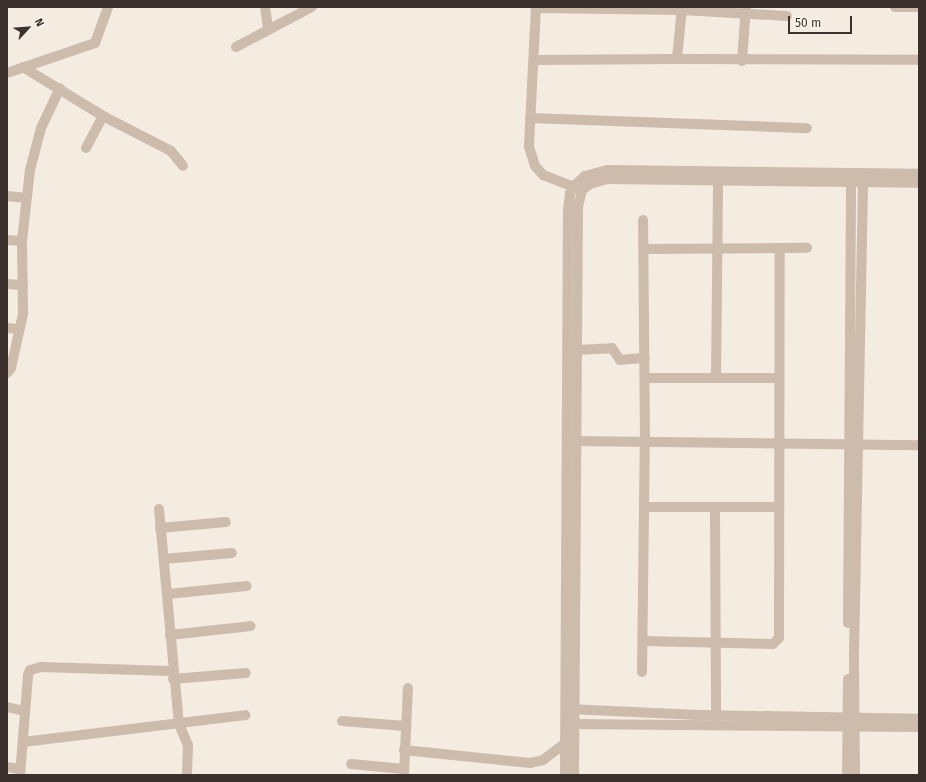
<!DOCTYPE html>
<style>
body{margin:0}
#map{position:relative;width:926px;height:782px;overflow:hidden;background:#f4ebe1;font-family:"Fira Sans",sans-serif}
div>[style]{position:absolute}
.minor>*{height:10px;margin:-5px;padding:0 5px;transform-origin:5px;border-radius:5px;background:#cdbbac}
span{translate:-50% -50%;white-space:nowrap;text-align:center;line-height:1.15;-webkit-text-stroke:3px #fbf5ee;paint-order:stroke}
.frame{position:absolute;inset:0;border:8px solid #3b302b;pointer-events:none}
.north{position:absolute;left:8px;top:8px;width:40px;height:40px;-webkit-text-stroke:3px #fbf5ee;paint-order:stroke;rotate:64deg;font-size:11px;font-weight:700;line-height:16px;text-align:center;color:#3b302b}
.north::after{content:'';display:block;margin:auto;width:14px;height:18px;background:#3b302b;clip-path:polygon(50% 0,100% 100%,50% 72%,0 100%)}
.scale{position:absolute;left:788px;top:16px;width:64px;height:18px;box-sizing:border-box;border:2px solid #3b302b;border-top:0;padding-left:5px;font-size:12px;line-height:14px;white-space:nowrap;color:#3b302b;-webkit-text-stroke:3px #fbf5ee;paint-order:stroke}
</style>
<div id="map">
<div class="minor">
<i style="left:265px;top:7px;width:21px;rotate:82deg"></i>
<i style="left:536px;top:7px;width:140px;rotate:92.9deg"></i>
<i style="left:529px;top:147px;width:20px;rotate:72deg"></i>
<i style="left:535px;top:166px;width:12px;rotate:48deg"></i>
<i style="left:543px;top:175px;width:40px;rotate:21deg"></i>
<i style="left:682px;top:7px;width:52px;rotate:95.5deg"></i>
<i style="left:677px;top:59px;width:242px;rotate:0.2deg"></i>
<i style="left:895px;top:7px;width:24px"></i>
<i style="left:536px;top:8px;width:146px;rotate:0.8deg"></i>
<i style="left:682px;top:10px;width:105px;rotate:3.3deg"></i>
<i style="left:236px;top:47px;width:86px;rotate:-27.8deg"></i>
<i style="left:535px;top:60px;width:142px;rotate:-0.4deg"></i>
<i style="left:742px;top:61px;width:54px;rotate:-85.8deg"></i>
<i style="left:23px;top:67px;width:94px;rotate:31.5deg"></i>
<i style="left:103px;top:116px;width:76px;rotate:27.2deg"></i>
<i style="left:171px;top:151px;width:19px;rotate:51deg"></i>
<i style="left:7px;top:73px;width:93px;rotate:-18.8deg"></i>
<i style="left:95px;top:43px;width:38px;rotate:-70deg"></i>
<i style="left:530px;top:118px;width:277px;rotate:2.1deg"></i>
<i style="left:86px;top:148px;width:36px;rotate:-62deg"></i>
<i style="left:7px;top:196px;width:19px;rotate:6deg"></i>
<i style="left:7px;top:240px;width:15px;rotate:4deg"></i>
<i style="left:644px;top:249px;width:163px;rotate:-0.4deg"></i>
<i style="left:7px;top:284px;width:16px;rotate:4deg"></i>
<i style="left:7px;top:328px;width:11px;rotate:5deg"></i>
<i style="left:577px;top:350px;width:35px;rotate:-3deg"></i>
<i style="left:612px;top:348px;width:14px;rotate:56deg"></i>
<i style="left:620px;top:360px;width:25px;rotate:-5deg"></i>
<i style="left:7px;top:373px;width:6px;rotate:-51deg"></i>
<i style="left:11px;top:368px;width:55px;rotate:-77.5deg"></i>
<i style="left:23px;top:314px;width:73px;rotate:-90.8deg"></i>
<i style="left:22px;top:241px;width:71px;rotate:-83.6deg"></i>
<i style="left:30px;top:170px;width:43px;rotate:-75.3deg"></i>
<i style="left:41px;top:128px;width:44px;rotate:-64.6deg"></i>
<i style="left:716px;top:377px;width:202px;rotate:-89.4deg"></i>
<i style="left:645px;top:378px;width:134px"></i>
<i style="left:571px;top:441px;width:348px;rotate:0.7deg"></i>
<i style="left:644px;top:507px;width:134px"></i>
<i style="left:715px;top:508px;width:208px;rotate:89.7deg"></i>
<i style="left:159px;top:509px;width:216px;rotate:84.7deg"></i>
<i style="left:179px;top:724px;width:23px;rotate:67deg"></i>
<i style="left:188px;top:745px;width:30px;rotate:92deg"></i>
<i style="left:160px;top:528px;width:66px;rotate:-5.2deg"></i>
<i style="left:164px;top:559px;width:68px;rotate:-5deg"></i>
<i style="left:168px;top:594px;width:79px;rotate:-5.8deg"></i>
<i style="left:848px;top:623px;width:446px;rotate:-89.6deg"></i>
<i style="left:170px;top:635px;width:81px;rotate:-6.3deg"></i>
<i style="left:643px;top:641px;width:130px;rotate:1.3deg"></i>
<i style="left:773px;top:644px;width:8px;rotate:-45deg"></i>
<i style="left:779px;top:638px;width:390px;rotate:-89.9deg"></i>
<i style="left:642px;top:672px;width:230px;rotate:-89.3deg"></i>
<i style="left:645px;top:442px;width:222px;rotate:-90.5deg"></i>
<i style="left:173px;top:679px;width:73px;rotate:-4.7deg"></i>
<i style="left:7px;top:707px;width:18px;rotate:13deg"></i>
<i style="left:568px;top:709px;width:130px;rotate:2.6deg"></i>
<i style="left:698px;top:715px;width:221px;rotate:1deg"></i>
<i style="left:342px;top:721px;width:63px;rotate:4.5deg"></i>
<i style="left:569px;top:724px;width:350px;rotate:0.5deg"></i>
<i style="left:23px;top:742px;width:224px;rotate:-6.9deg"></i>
<i style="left:404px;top:750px;width:127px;rotate:5.9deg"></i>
<i style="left:530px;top:763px;width:13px;rotate:-13deg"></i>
<i style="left:543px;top:760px;width:31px;rotate:-37deg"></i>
<i style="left:351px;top:764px;width:53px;rotate:5.4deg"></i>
<i style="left:7px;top:767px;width:13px;rotate:9deg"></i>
<i style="left:20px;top:775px;width:100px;rotate:-85.4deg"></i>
<i style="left:28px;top:675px;width:5px;rotate:-68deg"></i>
<i style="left:30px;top:670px;width:11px;rotate:-15deg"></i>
<i style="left:41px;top:667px;width:131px;rotate:1.7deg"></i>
<i style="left:404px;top:775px;width:87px;rotate:-87.4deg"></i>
<i style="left:565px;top:775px;width:565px;rotate:-89.7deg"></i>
<i style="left:568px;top:210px;width:17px;rotate:-83deg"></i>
<i style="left:570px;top:193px;width:9px;rotate:-58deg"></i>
<i style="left:575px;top:185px;width:13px;rotate:-42deg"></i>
<i style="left:585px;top:176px;width:23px;rotate:-15deg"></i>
<i style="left:607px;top:170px;width:312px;rotate:0.7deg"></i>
<i style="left:574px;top:775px;width:568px;rotate:-89.6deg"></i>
<i style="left:578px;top:207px;width:17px;rotate:-77deg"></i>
<i style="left:582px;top:190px;width:10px;rotate:-37deg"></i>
<i style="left:590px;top:184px;width:18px;rotate:-16deg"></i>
<i style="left:607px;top:179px;width:312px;rotate:0.7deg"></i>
<i style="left:847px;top:775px;width:96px;rotate:-89.4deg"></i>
<i style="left:855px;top:775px;width:121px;rotate:-90.5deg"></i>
<i style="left:854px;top:654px;width:478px;rotate:-88.9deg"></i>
</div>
<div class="frame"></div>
<div class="north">N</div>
<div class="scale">50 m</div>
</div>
